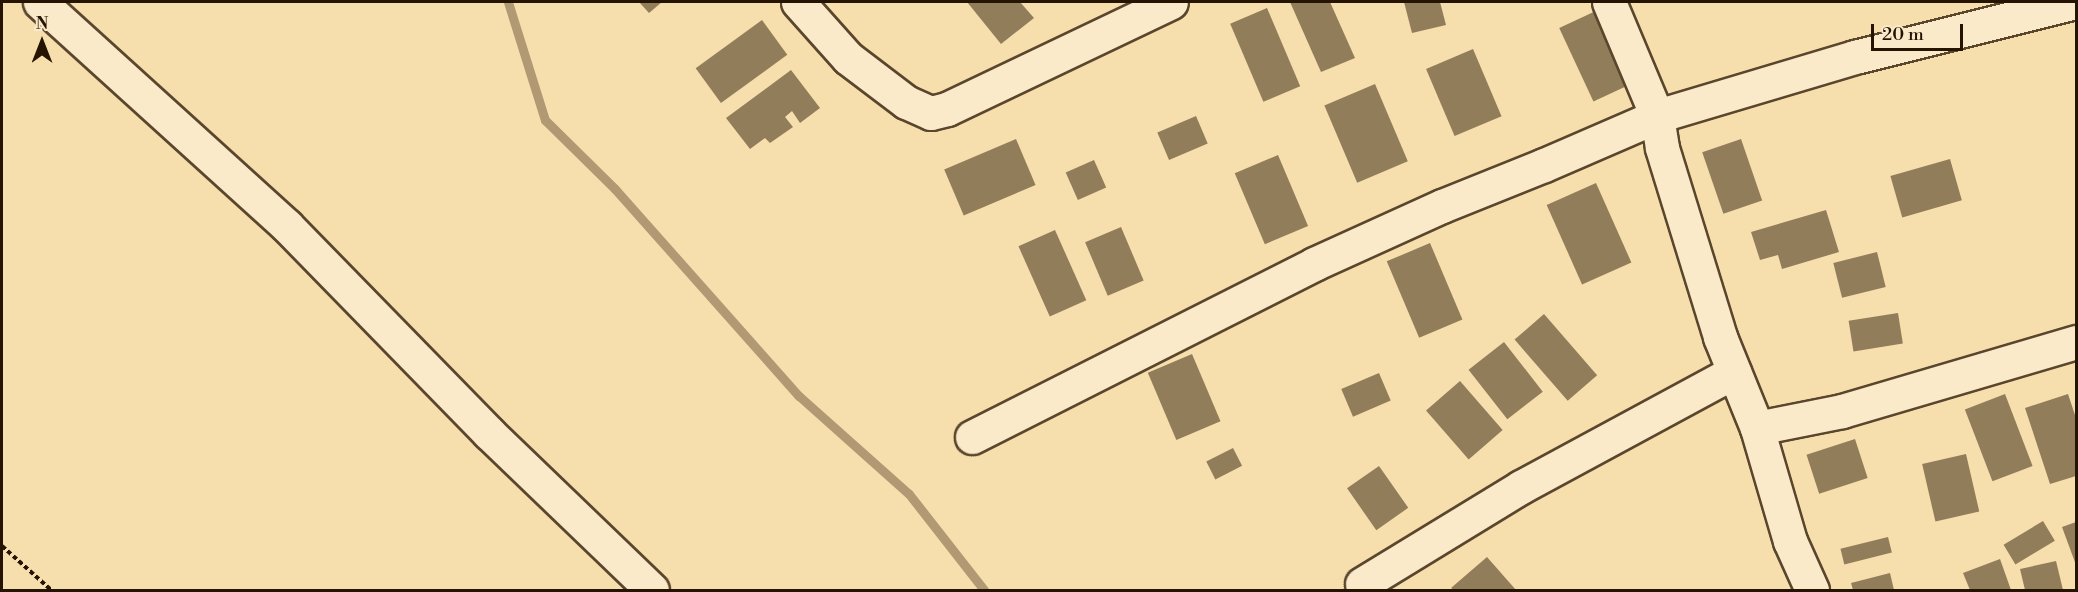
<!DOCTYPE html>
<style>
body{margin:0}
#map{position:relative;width:2078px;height:592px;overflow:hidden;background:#f7dead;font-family:"Libre Bodoni",serif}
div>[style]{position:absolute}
.stream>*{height:9px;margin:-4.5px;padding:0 4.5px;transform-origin:4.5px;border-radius:4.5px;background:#b09973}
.building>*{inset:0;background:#927d5b;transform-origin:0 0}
.path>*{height:4px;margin-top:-2px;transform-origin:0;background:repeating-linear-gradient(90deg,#251402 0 4.5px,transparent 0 7.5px)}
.roads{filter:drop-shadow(2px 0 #5a462d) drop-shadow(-2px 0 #5a462d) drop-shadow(0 2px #5a462d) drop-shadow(0 -2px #5a462d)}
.street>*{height:33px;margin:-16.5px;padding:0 16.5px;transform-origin:16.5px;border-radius:16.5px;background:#faeaca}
span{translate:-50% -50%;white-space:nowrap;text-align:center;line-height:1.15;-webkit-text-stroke:4.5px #faeaca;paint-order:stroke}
.frame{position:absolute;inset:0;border:3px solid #251402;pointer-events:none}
.north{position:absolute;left:12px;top:12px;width:60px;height:60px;-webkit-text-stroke:4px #faeaca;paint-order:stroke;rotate:0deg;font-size:16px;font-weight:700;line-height:24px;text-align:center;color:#251402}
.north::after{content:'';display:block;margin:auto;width:21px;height:27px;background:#251402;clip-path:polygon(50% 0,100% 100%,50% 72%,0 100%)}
.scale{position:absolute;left:1871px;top:24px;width:92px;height:27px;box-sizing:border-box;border:3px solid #251402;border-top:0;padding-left:8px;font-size:18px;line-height:21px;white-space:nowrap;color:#251402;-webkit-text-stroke:4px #faeaca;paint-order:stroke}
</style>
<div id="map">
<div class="stream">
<i style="left:508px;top:2px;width:124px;rotate:72.6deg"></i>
<i style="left:545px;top:120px;width:98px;rotate:44.6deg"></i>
<i style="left:615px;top:189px;width:277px;rotate:48.4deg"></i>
<i style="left:799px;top:396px;width:147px;rotate:41.7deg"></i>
<i style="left:909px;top:494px;width:122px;rotate:52deg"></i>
</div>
<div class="building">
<i style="clip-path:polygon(639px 2px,662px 2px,649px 13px)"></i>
<i style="clip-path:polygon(967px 2px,1020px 2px,1034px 18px,1001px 44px)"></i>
<i style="clip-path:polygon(1290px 2px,1330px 2px,1355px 58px,1321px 72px)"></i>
<i style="clip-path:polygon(1404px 2px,1440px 2px,1446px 25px,1412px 33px)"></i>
<i style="left:1267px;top:8px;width:85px;height:40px;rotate:67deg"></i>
<i style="left:1600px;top:9px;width:81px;height:45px;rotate:65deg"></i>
<i style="left:762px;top:20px;width:43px;height:82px;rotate:54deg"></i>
<i style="left:1473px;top:49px;width:73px;height:51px;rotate:67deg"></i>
<i style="clip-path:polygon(791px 70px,820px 108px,800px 123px,792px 111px,785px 117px,793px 127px,770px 143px,765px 138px,750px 149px,726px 118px)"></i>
<i style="left:1375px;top:84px;width:84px;height:55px;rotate:67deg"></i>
<i style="left:1196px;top:116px;width:30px;height:42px;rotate:67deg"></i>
<i style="left:1016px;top:139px;width:50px;height:78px;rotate:67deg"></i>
<i style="left:1741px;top:139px;width:65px;height:41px;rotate:71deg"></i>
<i style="left:1278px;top:155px;width:77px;height:47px;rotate:67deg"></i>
<i style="left:1950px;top:159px;width:43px;height:62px;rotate:74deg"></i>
<i style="left:1094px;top:160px;width:30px;height:31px;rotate:66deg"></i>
<i style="left:1596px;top:183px;width:87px;height:54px;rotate:66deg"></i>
<i style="clip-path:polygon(1826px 210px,1839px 252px,1782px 269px,1778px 255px,1760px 260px,1751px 232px)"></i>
<i style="left:1121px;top:227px;width:58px;height:39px;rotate:67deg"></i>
<i style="left:1055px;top:230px;width:77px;height:40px;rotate:66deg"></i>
<i style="left:1430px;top:243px;width:83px;height:47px;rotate:67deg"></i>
<i style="left:1877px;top:252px;width:36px;height:45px;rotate:76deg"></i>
<i style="left:1898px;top:313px;width:31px;height:50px;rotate:81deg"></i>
<i style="left:1544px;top:314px;width:81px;height:39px;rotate:49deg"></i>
<i style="left:1504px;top:342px;width:63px;height:45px;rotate:52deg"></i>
<i style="left:1192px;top:354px;width:73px;height:48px;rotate:67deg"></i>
<i style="left:1379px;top:373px;width:30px;height:41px;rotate:67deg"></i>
<i style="left:1460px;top:381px;width:65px;height:45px;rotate:49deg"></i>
<i style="left:2005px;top:394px;width:77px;height:43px;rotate:69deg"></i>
<i style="clip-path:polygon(2068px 394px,2076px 418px,2076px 476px,2050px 484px,2025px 408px)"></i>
<i style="left:1855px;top:439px;width:41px;height:51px;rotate:72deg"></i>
<i style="left:1233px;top:448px;width:20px;height:30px;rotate:63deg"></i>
<i style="left:1966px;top:454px;width:59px;height:45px;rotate:77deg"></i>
<i style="left:1379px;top:466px;width:51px;height:39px;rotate:55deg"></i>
<i style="left:2043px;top:521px;width:23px;height:46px;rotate:59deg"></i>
<i style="clip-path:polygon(2076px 522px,2076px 565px,2062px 527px)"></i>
<i style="left:1888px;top:537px;width:16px;height:49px;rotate:76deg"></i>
<i style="clip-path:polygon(1487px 557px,1516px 590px,1454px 590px,1451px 588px)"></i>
<i style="clip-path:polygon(2000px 559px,2011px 590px,1970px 590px,1963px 573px)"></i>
<i style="clip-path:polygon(2056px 561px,2063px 590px,2025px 590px,2020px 569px)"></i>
<i style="clip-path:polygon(1890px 573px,1894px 590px,1853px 590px,1851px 583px)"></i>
</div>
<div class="path">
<i style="left:2px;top:546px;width:66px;rotate:41.9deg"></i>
</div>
<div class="roads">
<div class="street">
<i style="left:40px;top:2px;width:333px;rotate:42.2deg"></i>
<i style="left:287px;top:226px;width:289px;rotate:45.7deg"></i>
<i style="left:489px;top:433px;width:226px;rotate:43.9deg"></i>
<i style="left:798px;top:2px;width:75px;rotate:48.2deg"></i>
<i style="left:848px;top:58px;width:73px;rotate:37.2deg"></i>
<i style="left:906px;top:102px;width:27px;rotate:24deg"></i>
<i style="left:931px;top:113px;width:16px;rotate:-14deg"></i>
<i style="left:947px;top:109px;width:248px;rotate:-25.5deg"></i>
<i style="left:1609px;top:2px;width:124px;rotate:67.2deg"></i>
<i style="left:1657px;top:116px;width:32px;rotate:81deg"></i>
<i style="left:1662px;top:148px;width:198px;rotate:72.9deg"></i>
<i style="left:1720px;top:337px;width:98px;rotate:67.9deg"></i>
<i style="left:1757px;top:428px;width:118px;rotate:73.7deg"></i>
<i style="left:1790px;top:541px;width:54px;rotate:65.8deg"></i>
<i style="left:1757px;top:428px;width:87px;rotate:-11.3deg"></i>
<i style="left:1842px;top:411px;width:244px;rotate:-16.4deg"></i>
<i style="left:972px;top:437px;width:383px;rotate:-26.8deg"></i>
<i style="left:1314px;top:264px;width:141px;rotate:-24.4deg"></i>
<i style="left:1442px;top:206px;width:110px;rotate:-21.9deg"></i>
<i style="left:1544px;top:165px;width:123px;rotate:-23.4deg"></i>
<i style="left:1657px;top:116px;width:207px;rotate:-16.6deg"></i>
<i style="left:1855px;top:57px;width:228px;rotate:-14deg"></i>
<i style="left:1362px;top:584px;width:186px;rotate:-31.4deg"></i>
<i style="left:1521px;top:487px;width:242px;rotate:-28.4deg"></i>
</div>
</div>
<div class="frame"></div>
<div class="north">N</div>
<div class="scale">20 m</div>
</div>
